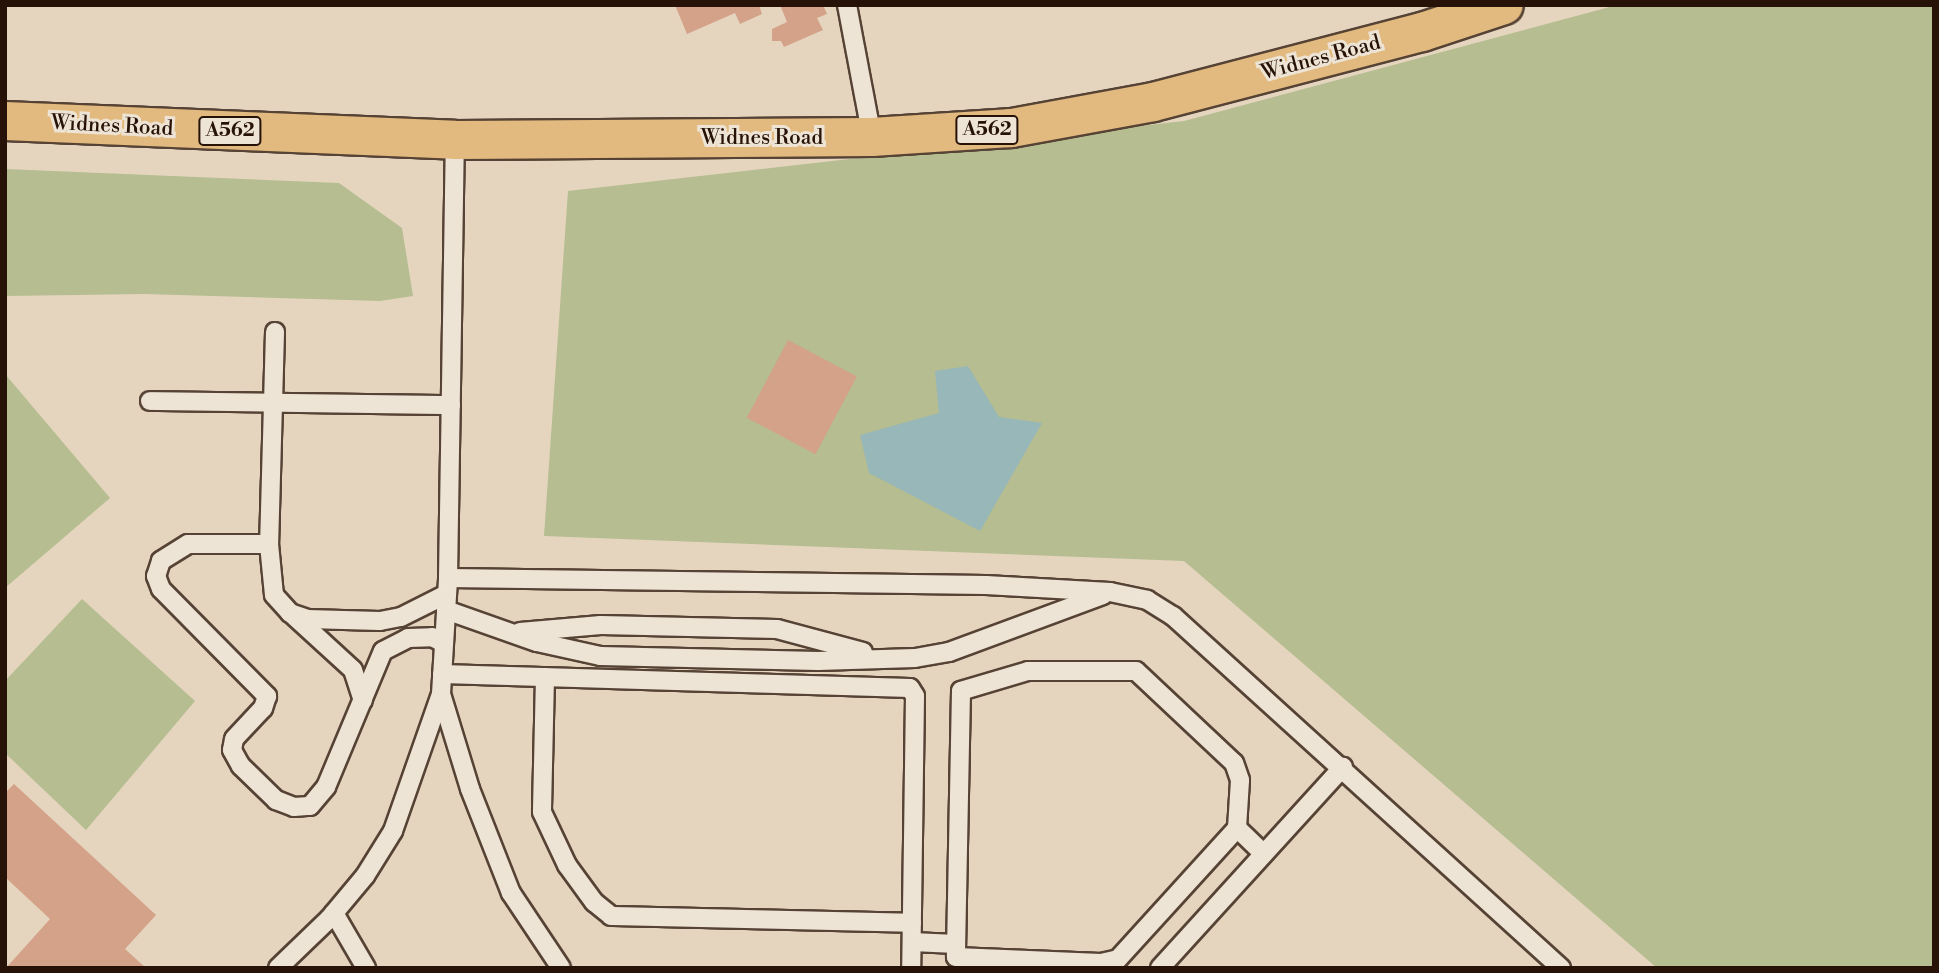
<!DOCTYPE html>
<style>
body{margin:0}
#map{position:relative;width:1939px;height:973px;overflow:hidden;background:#e5d5be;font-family:"Libre Bodoni",serif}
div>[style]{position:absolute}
.green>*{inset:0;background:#b5bd91}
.water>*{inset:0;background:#98b7b9}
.building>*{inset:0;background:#d3a289;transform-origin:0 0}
.roads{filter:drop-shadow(2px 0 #564335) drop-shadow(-2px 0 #564335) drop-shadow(0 2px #564335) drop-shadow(0 -2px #564335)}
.service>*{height:18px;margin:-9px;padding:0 9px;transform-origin:9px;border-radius:9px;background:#eee4d5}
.primary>*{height:38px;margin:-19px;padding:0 19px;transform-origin:19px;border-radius:19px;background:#e2ba7f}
span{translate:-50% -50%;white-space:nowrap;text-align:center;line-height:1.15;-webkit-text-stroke:6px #eee4d5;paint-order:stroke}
.shield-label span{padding:2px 5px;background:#eee4d5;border:2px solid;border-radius:5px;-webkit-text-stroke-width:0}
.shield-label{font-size:19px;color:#271207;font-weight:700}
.street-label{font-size:21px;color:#271207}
.frame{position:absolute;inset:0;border:7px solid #271207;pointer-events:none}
</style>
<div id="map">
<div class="green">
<i style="clip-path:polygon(1617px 5px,1934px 5px,1934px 968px,1657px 968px,1184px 561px,544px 536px,568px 191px,1184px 121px)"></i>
<i style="clip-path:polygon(5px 169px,339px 183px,402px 228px,413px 296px,380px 301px,144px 294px,5px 296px)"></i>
<i style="clip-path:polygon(5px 374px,110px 498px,5px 588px)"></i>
<i style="clip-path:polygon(82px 599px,195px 701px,86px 830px,5px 753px,5px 681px)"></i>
</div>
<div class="water">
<i style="clip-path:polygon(968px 366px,999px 417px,1042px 423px,980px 531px,869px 473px,860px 435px,939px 413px,935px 371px)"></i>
</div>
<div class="building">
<i style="clip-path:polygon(675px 5px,759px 5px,762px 14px,740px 24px,735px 13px,687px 34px)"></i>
<i style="clip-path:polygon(780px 5px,823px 5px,827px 14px,817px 18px,823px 30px,784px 47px,781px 41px,772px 41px,772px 29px,787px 22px)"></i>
<i style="left:788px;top:340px;width:78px;height:88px;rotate:28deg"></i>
<i style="clip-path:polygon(14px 784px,156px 915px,125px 949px,146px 968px,6px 968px,50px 919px,5px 877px,5px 793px)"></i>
</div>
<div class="roads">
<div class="service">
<i style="left:847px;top:5px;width:134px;rotate:79.3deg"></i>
<i style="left:275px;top:332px;width:212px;rotate:91.6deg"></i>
<i style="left:269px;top:544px;width:51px;rotate:84.4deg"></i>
<i style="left:274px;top:595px;width:24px;rotate:48deg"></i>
<i style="left:290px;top:613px;width:18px;rotate:19deg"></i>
<i style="left:307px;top:619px;width:73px;rotate:1.6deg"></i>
<i style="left:380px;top:621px;width:21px;rotate:-11deg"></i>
<i style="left:401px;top:617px;width:51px;rotate:-26.6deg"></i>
<i style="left:150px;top:401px;width:301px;rotate:0.8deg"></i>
<i style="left:269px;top:544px;width:81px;rotate:180deg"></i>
<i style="left:188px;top:544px;width:32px;rotate:148deg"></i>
<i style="left:161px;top:561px;width:16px;rotate:108deg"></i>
<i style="left:156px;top:576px;width:14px;rotate:69deg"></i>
<i style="left:161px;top:589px;width:151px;rotate:45.3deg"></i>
<i style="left:267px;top:696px;width:13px;rotate:108deg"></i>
<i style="left:263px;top:708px;width:42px;rotate:133.1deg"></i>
<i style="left:234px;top:739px;width:11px;rotate:100deg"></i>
<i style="left:232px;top:750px;width:18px;rotate:61deg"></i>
<i style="left:241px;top:766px;width:49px;rotate:44.2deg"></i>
<i style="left:276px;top:800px;width:19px;rotate:21deg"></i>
<i style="left:294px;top:807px;width:16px;rotate:-4deg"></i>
<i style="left:310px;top:806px;width:25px;rotate:-50deg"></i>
<i style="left:326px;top:787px;width:147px;rotate:-67.3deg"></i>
<i style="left:383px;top:651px;width:28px;rotate:-27deg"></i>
<i style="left:408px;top:638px;width:24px;rotate:-2deg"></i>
<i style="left:432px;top:637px;width:13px;rotate:27deg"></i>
<i style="left:448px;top:578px;width:538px;rotate:0.75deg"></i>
<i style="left:986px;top:585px;width:124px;rotate:3.2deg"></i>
<i style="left:1110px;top:592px;width:38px;rotate:12deg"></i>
<i style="left:1147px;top:600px;width:31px;rotate:32deg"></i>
<i style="left:1173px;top:616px;width:524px;rotate:42.21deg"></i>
<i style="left:446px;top:610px;width:96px;rotate:19.4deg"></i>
<i style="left:537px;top:642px;width:65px;rotate:12.5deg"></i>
<i style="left:600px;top:656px;width:218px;rotate:1.3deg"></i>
<i style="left:818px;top:661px;width:97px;rotate:-1.8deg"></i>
<i style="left:915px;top:658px;width:35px;rotate:-10deg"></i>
<i style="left:949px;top:652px;width:164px;rotate:-20.3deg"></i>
<i style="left:293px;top:615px;width:81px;rotate:42.5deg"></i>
<i style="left:353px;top:670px;width:32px;rotate:72deg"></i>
<i style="left:520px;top:632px;width:81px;rotate:-4.9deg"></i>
<i style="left:601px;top:625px;width:176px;rotate:1.3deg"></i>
<i style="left:777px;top:629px;width:89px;rotate:15deg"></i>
<i style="left:442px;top:674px;width:468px;rotate:1.7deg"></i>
<i style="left:910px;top:688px;width:9px;rotate:58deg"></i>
<i style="left:915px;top:696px;width:272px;rotate:90.8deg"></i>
<i style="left:545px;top:677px;width:135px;rotate:91.3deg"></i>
<i style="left:542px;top:812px;width:59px;rotate:64.7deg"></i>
<i style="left:567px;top:865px;width:46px;rotate:53.9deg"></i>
<i style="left:594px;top:902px;width:22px;rotate:39deg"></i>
<i style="left:611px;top:916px;width:301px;rotate:1.3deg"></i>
<i style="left:441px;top:694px;width:99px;rotate:73deg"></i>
<i style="left:470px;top:789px;width:112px;rotate:68.5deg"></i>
<i style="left:511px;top:893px;width:90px;rotate:56.3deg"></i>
<i style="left:1237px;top:828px;width:48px;rotate:-86.4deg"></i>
<i style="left:1240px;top:780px;width:18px;rotate:-109deg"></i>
<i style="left:1234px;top:763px;width:134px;rotate:-136.8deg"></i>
<i style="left:1136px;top:671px;width:108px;rotate:180deg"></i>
<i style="left:1028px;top:671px;width:70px;rotate:163.4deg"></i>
<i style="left:961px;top:691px;width:266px;rotate:91.1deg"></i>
<i style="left:956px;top:957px;width:145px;rotate:2.4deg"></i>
<i style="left:1101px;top:963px;width:17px;rotate:-13deg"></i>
<i style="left:1118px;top:959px;width:177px;rotate:-47.7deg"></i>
<i style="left:1237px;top:828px;width:37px;rotate:44deg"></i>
<i style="left:334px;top:913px;width:64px;rotate:59.8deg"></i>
<i style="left:912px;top:942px;width:44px;rotate:2.6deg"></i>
<i style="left:278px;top:968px;width:71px;rotate:-43.9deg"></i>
<i style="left:329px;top:919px;width:56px;rotate:-50.1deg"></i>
<i style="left:365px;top:876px;width:53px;rotate:-58.1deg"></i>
<i style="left:393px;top:831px;width:145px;rotate:-70.7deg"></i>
<i style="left:441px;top:694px;width:116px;rotate:-86.5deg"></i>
<i style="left:448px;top:578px;width:438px;rotate:-89.1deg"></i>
<i style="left:1160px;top:968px;width:272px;rotate:-47.7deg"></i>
</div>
<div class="primary">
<i style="left:5px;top:121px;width:450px;rotate:2.4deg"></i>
<i style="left:455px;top:140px;width:417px;rotate:-0.4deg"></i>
<i style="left:872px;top:137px;width:140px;rotate:-3.7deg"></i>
<i style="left:1012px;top:128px;width:143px;rotate:-10.4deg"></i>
<i style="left:1153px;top:102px;width:278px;rotate:-14.6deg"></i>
<i style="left:1422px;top:32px;width:86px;rotate:-18.2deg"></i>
</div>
</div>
<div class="shield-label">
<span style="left:987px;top:130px">A562</span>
<span style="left:230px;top:131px">A562</span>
</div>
<div class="street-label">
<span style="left:1321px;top:58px;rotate:-15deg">Widnes Road</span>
<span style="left:112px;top:126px;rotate:3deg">Widnes Road</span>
<span style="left:762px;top:138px">Widnes Road</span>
</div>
<div class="frame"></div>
</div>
